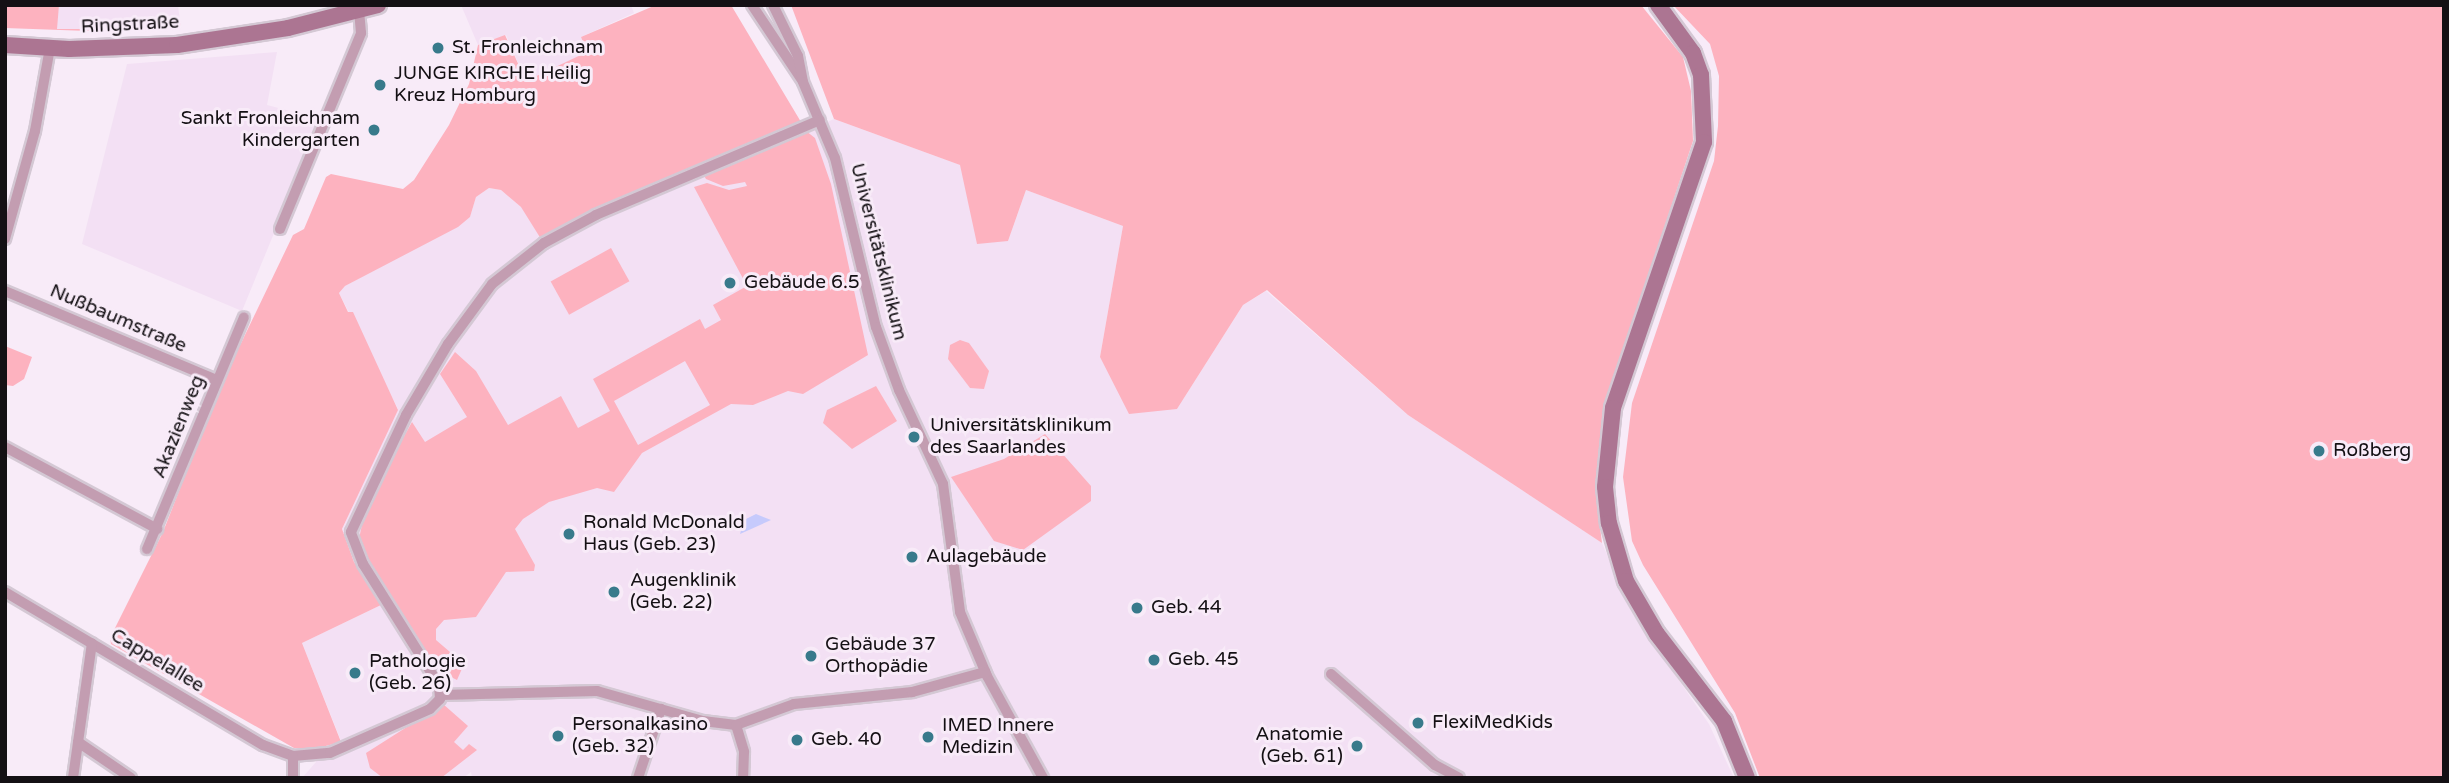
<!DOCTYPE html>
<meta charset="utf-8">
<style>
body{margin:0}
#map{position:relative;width:2449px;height:783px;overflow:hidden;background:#f8ebf8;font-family:"Varela Round",sans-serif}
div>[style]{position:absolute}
.built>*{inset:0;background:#f3e0f4}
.green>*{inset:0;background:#fdb2bf;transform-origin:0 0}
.water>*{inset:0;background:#c6cafc}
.roads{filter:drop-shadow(2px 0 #d4c8d4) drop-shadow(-2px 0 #d4c8d4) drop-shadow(0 2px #d4c8d4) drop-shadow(0 -2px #d4c8d4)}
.street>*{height:10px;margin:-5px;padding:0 5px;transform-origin:5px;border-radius:5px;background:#c39db1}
.secondary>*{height:16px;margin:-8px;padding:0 8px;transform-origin:8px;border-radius:8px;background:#ac7592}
.dots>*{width:19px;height:19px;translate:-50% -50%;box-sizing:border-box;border:4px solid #f8ebf8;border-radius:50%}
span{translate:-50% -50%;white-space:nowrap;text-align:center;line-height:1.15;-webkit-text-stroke:6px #f8ebf8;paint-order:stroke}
.street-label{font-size:19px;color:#141014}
.poi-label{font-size:19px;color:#141014}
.left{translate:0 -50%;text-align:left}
.right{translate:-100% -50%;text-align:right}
.frame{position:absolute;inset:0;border:7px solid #141014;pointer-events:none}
</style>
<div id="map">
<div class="built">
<i style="clip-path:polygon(59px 5px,178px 5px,180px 22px,115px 29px,56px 29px)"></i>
<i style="clip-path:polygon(461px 5px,631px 5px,634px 13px,581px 37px,588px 52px,526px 81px,506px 35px,478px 45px)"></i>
<i style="clip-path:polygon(277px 52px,267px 105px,321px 119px,242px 311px,82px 244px,127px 64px)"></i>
<i style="clip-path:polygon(834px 119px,960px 165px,1008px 241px,1026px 190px,1123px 226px,1100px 357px,1177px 409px,1243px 305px,1266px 291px,1408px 415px,1602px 543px,1631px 611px,1709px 724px,1734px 778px,472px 778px,471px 772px,463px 778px,302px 778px,316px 762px,314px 749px,341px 741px,302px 643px,381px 605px,354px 562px,342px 529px,398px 409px,339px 293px,345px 286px,470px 217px,476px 197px,489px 188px,501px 190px,521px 207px,651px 187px,801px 122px,807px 131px)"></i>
</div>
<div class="green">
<i style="clip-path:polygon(5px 5px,59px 5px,57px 29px,115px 29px,180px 22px,181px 26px,116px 32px,5px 28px)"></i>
<i style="clip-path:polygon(656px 5px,731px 5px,801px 122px,541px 239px,521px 207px,501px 190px,489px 188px,476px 197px,470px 217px,458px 227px,345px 286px,339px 293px,348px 312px,353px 312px,398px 410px,342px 529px,354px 562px,381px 605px,302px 643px,341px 742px,314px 749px,294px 748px,111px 644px,110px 638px,163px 532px,219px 389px,293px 235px,304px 229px,326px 177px,331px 174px,403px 189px,414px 180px,449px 125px,469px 84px,478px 45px,505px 35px,526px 81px,587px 52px,581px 37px)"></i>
<i style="clip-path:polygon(791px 5px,1641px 5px,1683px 57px,1691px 91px,1693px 141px,1604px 409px,1595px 487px,1602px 543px,1408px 415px,1267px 290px,1243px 305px,1177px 409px,1129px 414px,1100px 357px,1123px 226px,1026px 190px,1008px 241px,977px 244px,960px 165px,834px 119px)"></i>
<i style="clip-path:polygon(1673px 5px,2444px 5px,2444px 778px,1760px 778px,1735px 713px,1643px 565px,1632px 541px,1623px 477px,1632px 403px,1714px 161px,1718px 126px,1719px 76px,1710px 44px)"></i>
<i style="clip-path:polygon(evenodd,806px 131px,815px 138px,831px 184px,868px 355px,803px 394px,788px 391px,753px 405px,731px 404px,642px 453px,614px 492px,597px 488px,549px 502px,523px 519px,515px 529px,535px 565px,534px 571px,506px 572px,476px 617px,444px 620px,436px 629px,436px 640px,464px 664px,457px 680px,449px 676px,430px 659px,367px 563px,359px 539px,366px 505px,412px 422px,425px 442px,467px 417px,440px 374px,455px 352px,476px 371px,508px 425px,561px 396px,578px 428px,610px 411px,593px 379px,700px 319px,705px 329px,721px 320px,713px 305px,747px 286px,694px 187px,707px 183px,729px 190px,747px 186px,745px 182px,723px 186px,706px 179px,703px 174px,806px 131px,685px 361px,710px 405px,638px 445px,614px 401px,685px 361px)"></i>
<i style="left:611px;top:248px;width:38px;height:69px;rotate:61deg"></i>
<i style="clip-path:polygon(960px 340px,969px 343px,989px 371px,984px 389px,970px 388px,948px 359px,950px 345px)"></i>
<i style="clip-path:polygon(5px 346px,32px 357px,24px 379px,13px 386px,5px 385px)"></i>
<i style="clip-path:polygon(876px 386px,897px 421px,852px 449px,823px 423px,827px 410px)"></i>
<i style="clip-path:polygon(1045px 434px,1091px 486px,1091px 501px,1023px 550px,994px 541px,951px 477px,1004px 459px)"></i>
<i style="clip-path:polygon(443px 704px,468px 726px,454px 742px,463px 750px,469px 744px,477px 750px,441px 778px,383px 778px,370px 768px,366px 753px)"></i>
</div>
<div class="water">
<i style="clip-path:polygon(756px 514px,771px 520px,740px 534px,744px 520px)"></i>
</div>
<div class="roads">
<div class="street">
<i style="left:752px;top:5px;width:90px;rotate:56.3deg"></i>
<i style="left:773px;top:5px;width:57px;rotate:63.9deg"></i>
<i style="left:798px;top:56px;width:26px;rotate:79deg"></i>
<i style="left:803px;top:82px;width:82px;rotate:67.2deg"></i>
<i style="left:835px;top:158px;width:174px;rotate:76.4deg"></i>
<i style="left:876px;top:327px;width:67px;rotate:69.9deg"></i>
<i style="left:899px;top:390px;width:104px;rotate:64.9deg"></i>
<i style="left:943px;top:484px;width:129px;rotate:82.4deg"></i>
<i style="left:960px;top:612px;width:69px;rotate:67.1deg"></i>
<i style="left:987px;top:676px;width:116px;rotate:61.2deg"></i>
<i style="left:280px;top:229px;width:212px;rotate:-67.5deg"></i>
<i style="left:361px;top:33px;width:21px;rotate:-95deg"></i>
<i style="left:5px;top:239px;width:112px;rotate:-74.5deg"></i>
<i style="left:35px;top:131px;width:84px;rotate:-79.8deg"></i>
<i style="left:5px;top:291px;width:230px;rotate:22.8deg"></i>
<i style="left:5px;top:447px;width:173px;rotate:28.3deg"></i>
<i style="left:147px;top:549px;width:251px;rotate:-67.3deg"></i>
<i style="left:5px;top:592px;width:300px;rotate:30.7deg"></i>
<i style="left:263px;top:745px;width:32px;rotate:20deg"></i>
<i style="left:293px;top:756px;width:37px;rotate:-5deg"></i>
<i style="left:330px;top:753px;width:109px;rotate:-23.7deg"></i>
<i style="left:430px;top:709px;width:14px;rotate:-45deg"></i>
<i style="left:440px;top:699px;width:14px;rotate:-94deg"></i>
<i style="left:439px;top:685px;width:143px;rotate:-122.1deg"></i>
<i style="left:363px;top:564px;width:34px;rotate:-111deg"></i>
<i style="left:351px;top:532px;width:129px;rotate:-64.8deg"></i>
<i style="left:406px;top:415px;width:82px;rotate:-59.4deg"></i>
<i style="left:448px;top:344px;width:74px;rotate:-53.7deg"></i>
<i style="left:492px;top:284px;width:66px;rotate:-38.3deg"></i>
<i style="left:544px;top:243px;width:59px;rotate:-28.3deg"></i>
<i style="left:596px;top:215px;width:243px;rotate:-23deg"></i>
<i style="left:1331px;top:674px;width:138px;rotate:41.2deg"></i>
<i style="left:1435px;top:765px;width:27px;rotate:28deg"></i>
<i style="left:441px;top:695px;width:156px;rotate:-1.5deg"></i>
<i style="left:597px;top:691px;width:110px;rotate:15.8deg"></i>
<i style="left:703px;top:721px;width:33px;rotate:7deg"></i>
<i style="left:736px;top:725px;width:62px;rotate:-19.9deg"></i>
<i style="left:794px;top:704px;width:119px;rotate:-5.8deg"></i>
<i style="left:912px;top:692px;width:76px;rotate:-15.3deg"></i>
<i style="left:736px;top:725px;width:28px;rotate:73deg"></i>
<i style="left:744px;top:752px;width:26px;rotate:92deg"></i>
<i style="left:78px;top:742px;width:64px;rotate:34.2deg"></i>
<i style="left:73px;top:778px;width:136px;rotate:-82deg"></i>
<i style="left:293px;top:778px;width:22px;rotate:-90deg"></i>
<i style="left:638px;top:778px;width:73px;rotate:-71.6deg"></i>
</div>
<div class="secondary">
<i style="left:1658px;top:5px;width:59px;rotate:53.9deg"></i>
<i style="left:1693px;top:53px;width:23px;rotate:70deg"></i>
<i style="left:1701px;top:75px;width:67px;rotate:87.4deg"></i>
<i style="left:1704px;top:142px;width:281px;rotate:108.9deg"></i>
<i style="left:1613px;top:408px;width:79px;rotate:95.8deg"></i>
<i style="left:1605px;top:487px;width:36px;rotate:84deg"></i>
<i style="left:1609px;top:523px;width:60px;rotate:73.7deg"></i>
<i style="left:1626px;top:581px;width:61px;rotate:59.7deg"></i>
<i style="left:1657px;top:634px;width:110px;rotate:52.4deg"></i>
<i style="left:1724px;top:721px;width:61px;rotate:68deg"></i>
<i style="left:5px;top:45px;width:64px;rotate:3.6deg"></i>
<i style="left:69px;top:49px;width:108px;rotate:-2.1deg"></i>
<i style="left:177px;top:45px;width:112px;rotate:-8.7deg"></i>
<i style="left:288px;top:28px;width:93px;rotate:-14.3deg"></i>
</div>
</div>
<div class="dots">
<i style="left:438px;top:48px;background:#387a8b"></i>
<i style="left:380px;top:85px;background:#387a8b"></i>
<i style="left:374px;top:130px;background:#387a8b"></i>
<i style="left:730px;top:283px;background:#387a8b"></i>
<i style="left:914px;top:437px;background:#387a8b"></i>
<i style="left:2319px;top:451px;background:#387a8b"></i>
<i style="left:569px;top:534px;background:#387a8b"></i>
<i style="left:912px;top:557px;background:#387a8b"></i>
<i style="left:614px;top:592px;background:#387a8b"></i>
<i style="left:1137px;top:608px;background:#387a8b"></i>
<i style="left:811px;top:656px;background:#387a8b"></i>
<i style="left:1154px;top:660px;background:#387a8b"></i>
<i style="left:355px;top:673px;background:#387a8b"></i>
<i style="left:1418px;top:723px;background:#387a8b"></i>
<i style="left:558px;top:736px;background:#387a8b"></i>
<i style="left:928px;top:737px;background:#387a8b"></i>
<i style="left:797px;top:740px;background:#387a8b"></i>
<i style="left:1357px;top:746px;background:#387a8b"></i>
</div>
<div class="street-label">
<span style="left:130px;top:25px;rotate:-3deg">Ringstraße</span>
<span style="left:878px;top:252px;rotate:76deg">Universitätsklinikum</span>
<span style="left:118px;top:319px;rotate:23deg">Nußbaumstraße</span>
<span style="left:179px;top:427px;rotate:-68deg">Akazienweg</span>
<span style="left:157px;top:661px;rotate:31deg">Cappelallee</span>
</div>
<div class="poi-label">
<span class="left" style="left:452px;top:48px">St. Fronleichnam</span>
<span class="left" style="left:394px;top:85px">JUNGE KIRCHE Heilig<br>Kreuz Homburg</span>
<span class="right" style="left:360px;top:130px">Sankt Fronleichnam<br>Kindergarten</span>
<span class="left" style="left:744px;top:283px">Gebäude 6.5</span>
<span class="left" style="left:930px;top:437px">Universitätsklinikum<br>des Saarlandes</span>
<span class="left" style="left:2333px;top:451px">Roßberg</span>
<span class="left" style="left:583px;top:534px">Ronald McDonald<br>Haus (Geb. 23)</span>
<span class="left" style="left:926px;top:557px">Aulagebäude</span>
<span class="left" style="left:630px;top:592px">Augenklinik<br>(Geb. 22)</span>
<span class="left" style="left:1151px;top:608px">Geb. 44</span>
<span class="left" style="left:825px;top:656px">Gebäude 37<br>Orthopädie</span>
<span class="left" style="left:1168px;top:660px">Geb. 45</span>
<span class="left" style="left:369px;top:673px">Pathologie<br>(Geb. 26)</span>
<span class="left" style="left:1432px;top:723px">FlexiMedKids</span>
<span class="left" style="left:572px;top:736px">Personalkasino<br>(Geb. 32)</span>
<span class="left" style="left:942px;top:737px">IMED Innere<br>Medizin</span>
<span class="right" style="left:1343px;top:746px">Anatomie<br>(Geb. 61)</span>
<span class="left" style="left:811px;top:740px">Geb. 40</span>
</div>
<div class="frame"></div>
</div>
